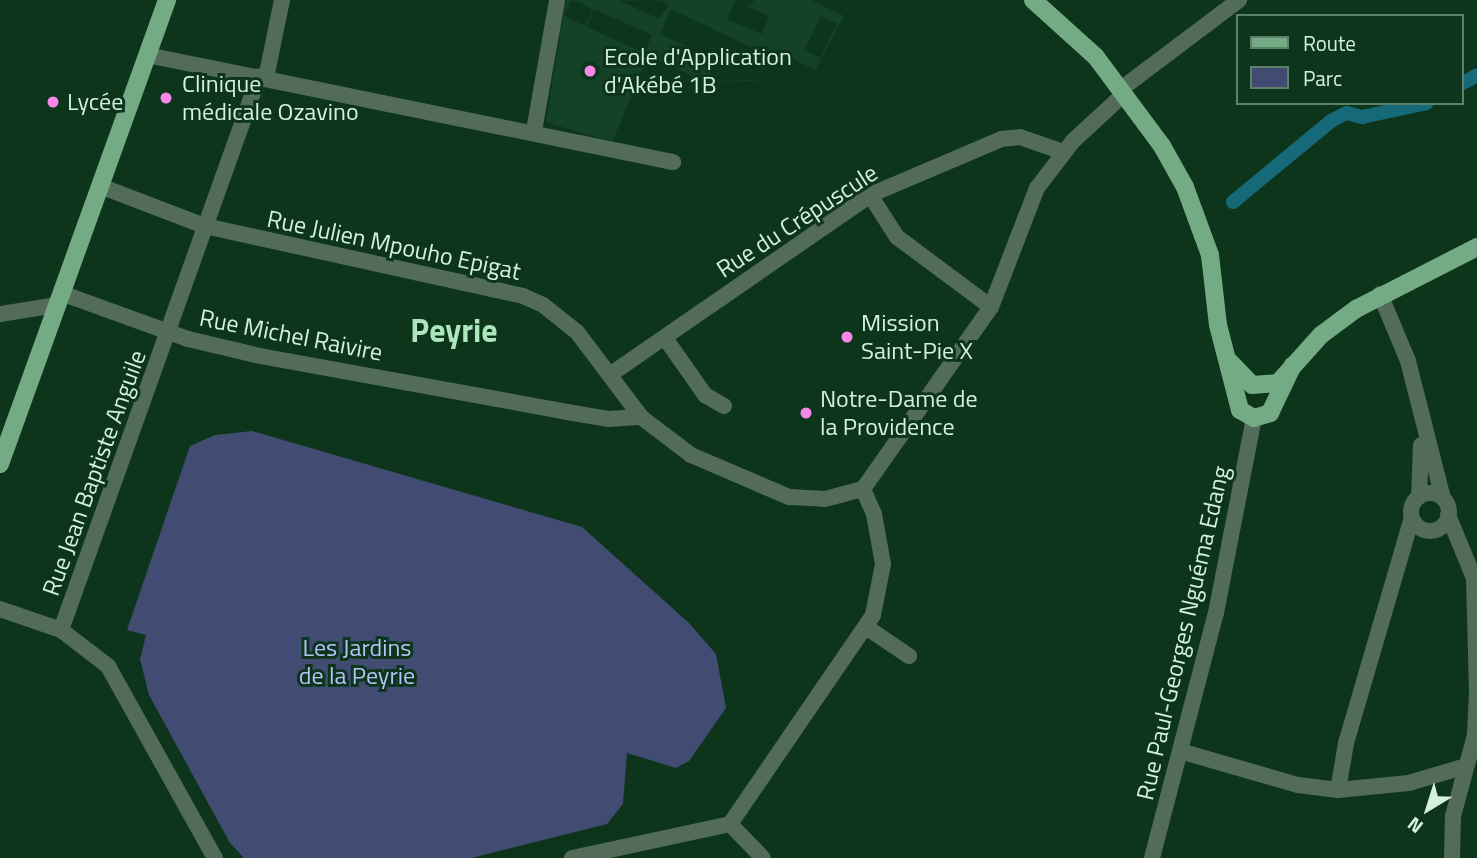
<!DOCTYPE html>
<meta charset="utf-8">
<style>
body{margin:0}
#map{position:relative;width:1477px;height:858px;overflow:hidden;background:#0c351c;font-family:"Titillium Web",sans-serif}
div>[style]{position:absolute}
.built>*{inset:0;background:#134227}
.green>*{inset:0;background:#424b72}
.canal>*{height:14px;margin:-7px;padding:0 7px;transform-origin:7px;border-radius:7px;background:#166978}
.minor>*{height:16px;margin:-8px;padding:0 8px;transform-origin:8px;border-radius:8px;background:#526c59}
.minor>.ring{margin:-8px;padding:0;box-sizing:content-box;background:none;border:16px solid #526c59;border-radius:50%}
.major>*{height:18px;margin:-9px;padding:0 9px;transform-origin:9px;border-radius:9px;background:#74ab84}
.dots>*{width:19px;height:19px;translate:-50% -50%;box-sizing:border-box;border:4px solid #0c351c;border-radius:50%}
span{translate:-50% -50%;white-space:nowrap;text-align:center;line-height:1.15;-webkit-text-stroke:6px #0c351c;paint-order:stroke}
.poi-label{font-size:24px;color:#d5f0dc}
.left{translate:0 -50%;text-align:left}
.street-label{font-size:24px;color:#d5f0dc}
.park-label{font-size:24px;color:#b4c2f7}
.district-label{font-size:32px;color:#ade5bc;font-weight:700}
.legend{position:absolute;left:1236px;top:14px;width:228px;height:91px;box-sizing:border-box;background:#0c351c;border:2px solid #5c8069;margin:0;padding:9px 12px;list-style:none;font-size:21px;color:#d5f0dc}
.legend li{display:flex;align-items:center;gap:14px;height:35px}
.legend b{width:35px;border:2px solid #5c8069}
.north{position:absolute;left:1393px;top:774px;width:70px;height:70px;-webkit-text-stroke:5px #0c351c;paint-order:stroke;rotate:218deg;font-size:19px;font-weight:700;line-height:28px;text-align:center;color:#d5f0dc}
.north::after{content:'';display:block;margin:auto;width:24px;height:32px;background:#d5f0dc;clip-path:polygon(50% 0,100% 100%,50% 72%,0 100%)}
</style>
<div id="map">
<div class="built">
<i style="clip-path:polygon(evenodd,566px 0,571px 0,564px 16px,585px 26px,593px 9px,574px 0,618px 0,659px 19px,669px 5px,660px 0,735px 0,750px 7px,754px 0,811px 0,844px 16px,852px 0,844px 16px,815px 70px,779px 52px,776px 58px,770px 55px,757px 81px,707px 82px,648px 57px,612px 142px,546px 122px,566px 0,735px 1px,769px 16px,762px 34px,727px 19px,735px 1px,566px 0,594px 9px,652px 35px,644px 53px,587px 27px,594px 9px,566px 0,671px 9px,769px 56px,757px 80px,709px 81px,714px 59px,660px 34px,671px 9px,566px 0,821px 16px,837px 24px,820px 58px,804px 50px,821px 16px)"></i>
</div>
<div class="green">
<i style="clip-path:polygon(252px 431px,582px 527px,689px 623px,716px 654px,726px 708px,689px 761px,676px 768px,627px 753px,623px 804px,607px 824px,471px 858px,244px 858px,230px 843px,149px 695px,140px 659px,146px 635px,127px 630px,190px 446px,215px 435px)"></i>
</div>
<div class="canal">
<i style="left:1461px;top:84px;width:18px;rotate:-29deg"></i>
<i style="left:1233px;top:202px;width:127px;rotate:-39.6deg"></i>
<i style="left:1331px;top:121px;width:18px;rotate:-27deg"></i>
<i style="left:1347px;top:113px;width:16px;rotate:15deg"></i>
<i style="left:1362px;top:117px;width:66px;rotate:-12.2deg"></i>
</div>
<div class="minor">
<i style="left:147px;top:55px;width:537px;rotate:11.5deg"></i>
<i style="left:266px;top:78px;width:80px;rotate:-78.4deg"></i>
<i style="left:1121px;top:89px;width:148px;rotate:-37deg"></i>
<i style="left:534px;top:131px;width:133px;rotate:-80deg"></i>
<i style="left:100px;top:186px;width:112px;rotate:20.9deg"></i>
<i style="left:205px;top:226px;width:326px;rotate:12.4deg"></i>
<i style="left:523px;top:296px;width:22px;rotate:24deg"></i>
<i style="left:543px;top:305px;width:43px;rotate:38.5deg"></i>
<i style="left:577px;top:332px;width:106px;rotate:53deg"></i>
<i style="left:641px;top:417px;width:63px;rotate:37.2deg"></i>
<i style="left:691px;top:455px;width:107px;rotate:23.2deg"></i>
<i style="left:789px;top:497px;width:36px;rotate:3deg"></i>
<i style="left:825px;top:499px;width:39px;rotate:-15deg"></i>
<i style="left:870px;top:195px;width:50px;rotate:57.3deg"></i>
<i style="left:897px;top:237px;width:117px;rotate:36.7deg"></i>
<i style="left:61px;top:293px;width:135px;rotate:19.9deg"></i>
<i style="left:188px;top:339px;width:74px;rotate:13.3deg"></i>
<i style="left:260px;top:356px;width:312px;rotate:10.3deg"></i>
<i style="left:567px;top:412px;width:43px;rotate:9.5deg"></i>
<i style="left:609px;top:419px;width:32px;rotate:-4deg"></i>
<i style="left:1380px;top:294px;width:73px;rotate:67.3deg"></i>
<i style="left:1408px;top:361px;width:141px;rotate:75.7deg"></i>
<i style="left:0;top:314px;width:58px;rotate:-9deg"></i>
<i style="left:665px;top:338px;width:70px;rotate:54.9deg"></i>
<i style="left:705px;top:395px;width:22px;rotate:30deg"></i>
<i style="left:611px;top:374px;width:315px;rotate:-34.6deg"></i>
<i style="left:870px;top:195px;width:142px;rotate:-23.1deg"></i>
<i style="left:1001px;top:139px;width:19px;rotate:-6deg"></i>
<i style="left:1020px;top:137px;width:46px;rotate:19.2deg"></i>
<i style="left:863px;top:489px;width:223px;rotate:-54.9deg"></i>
<i style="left:991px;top:307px;width:128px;rotate:-68.9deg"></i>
<i style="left:1037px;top:188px;width:59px;rotate:-52.5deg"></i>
<i style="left:1073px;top:141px;width:69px;rotate:-42.7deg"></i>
<i class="ring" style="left:1411px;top:493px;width:22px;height:22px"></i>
<i style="left:1419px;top:497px;width:52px;rotate:-87.8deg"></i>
<i style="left:1448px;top:515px;width:68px;rotate:67.6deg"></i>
<i style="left:1474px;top:578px;width:114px;rotate:88.5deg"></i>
<i style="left:1477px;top:692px;width:43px;rotate:92.7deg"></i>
<i style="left:1475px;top:735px;width:84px;rotate:105.2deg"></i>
<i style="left:1453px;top:816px;width:42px;rotate:91.4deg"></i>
<i style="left:0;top:609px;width:65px;rotate:19deg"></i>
<i style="left:61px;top:630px;width:59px;rotate:37.5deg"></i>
<i style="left:108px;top:666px;width:220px;rotate:60.9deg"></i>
<i style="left:866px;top:627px;width:52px;rotate:34deg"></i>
<i style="left:61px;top:630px;width:588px;rotate:-70.33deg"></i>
<i style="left:1180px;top:751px;width:123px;rotate:16.1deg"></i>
<i style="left:1298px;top:785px;width:40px;rotate:7.1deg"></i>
<i style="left:1338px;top:790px;width:71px;rotate:-5.6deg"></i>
<i style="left:1409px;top:783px;width:59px;rotate:-16.6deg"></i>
<i style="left:1338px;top:790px;width:48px;rotate:-80.3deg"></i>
<i style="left:1346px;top:743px;width:234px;rotate:-73.7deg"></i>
<i style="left:730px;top:824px;width:47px;rotate:45.9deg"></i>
<i style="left:572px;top:858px;width:162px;rotate:-12.1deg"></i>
<i style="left:730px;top:824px;width:253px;rotate:-55.6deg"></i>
<i style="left:873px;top:615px;width:52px;rotate:-78.9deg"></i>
<i style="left:883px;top:564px;width:51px;rotate:-100.2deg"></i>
<i style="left:874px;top:514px;width:27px;rotate:-114deg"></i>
<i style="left:1152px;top:858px;width:253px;rotate:-75.4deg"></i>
<i style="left:1216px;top:613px;width:199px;rotate:-79deg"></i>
</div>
<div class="major">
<i style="left:1033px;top:0;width:85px;rotate:42.1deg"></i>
<i style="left:1096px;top:57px;width:111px;rotate:53.4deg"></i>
<i style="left:1162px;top:146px;width:47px;rotate:60.7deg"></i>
<i style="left:1185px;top:187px;width:72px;rotate:69.8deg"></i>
<i style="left:1210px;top:255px;width:70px;rotate:83.5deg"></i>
<i style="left:1218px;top:325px;width:88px;rotate:75.5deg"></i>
<i style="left:1240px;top:410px;width:16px;rotate:30deg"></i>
<i style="left:1254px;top:418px;width:17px;rotate:-17deg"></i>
<i style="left:1270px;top:413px;width:53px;rotate:-64.4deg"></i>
<i style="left:1229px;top:361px;width:33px;rotate:46deg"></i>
<i style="left:1252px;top:385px;width:26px;rotate:-4deg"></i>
<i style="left:1278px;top:383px;width:64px;rotate:-48.1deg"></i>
<i style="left:1321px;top:335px;width:44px;rotate:-36.6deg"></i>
<i style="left:1356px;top:309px;width:136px;rotate:-27.1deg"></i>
<i style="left:0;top:464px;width:493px;rotate:-70.2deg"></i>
</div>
<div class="dots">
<i style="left:590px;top:71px;background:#f987e8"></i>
<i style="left:166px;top:98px;background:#f987e8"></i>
<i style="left:53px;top:102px;background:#f987e8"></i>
<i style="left:847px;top:337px;background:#f987e8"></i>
<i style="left:806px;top:413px;background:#f987e8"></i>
</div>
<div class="poi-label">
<span class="left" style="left:604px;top:71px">Ecole d'Application<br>d'Akébé 1B</span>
<span class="left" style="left:182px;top:98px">Clinique<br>médicale Ozavino</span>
<span class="left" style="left:67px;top:102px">Lycée</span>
<span class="left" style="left:861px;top:337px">Mission<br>Saint-Pie X</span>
<span class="left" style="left:820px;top:413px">Notre-Dame de<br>la Providence</span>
</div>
<div class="street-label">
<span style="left:797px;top:221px;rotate:-33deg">Rue du Crépuscule</span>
<span style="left:394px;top:245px;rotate:12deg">Rue Julien Mpouho Epigat</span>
<span style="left:291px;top:335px;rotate:11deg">Rue Michel Raivire</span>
<span style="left:94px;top:473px;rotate:-70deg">Rue Jean Baptiste Anguile</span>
<span style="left:1183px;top:633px;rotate:-77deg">Rue Paul-Georges Nguéma Edang</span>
</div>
<div class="park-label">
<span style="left:357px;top:662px">Les Jardins<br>de la Peyrie</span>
</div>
<div class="district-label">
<span style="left:454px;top:330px">Peyrie</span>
</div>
<ul class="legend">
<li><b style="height:9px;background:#74ab84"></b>Route</li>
<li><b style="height:19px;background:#424b72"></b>Parc</li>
</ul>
<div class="north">N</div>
</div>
